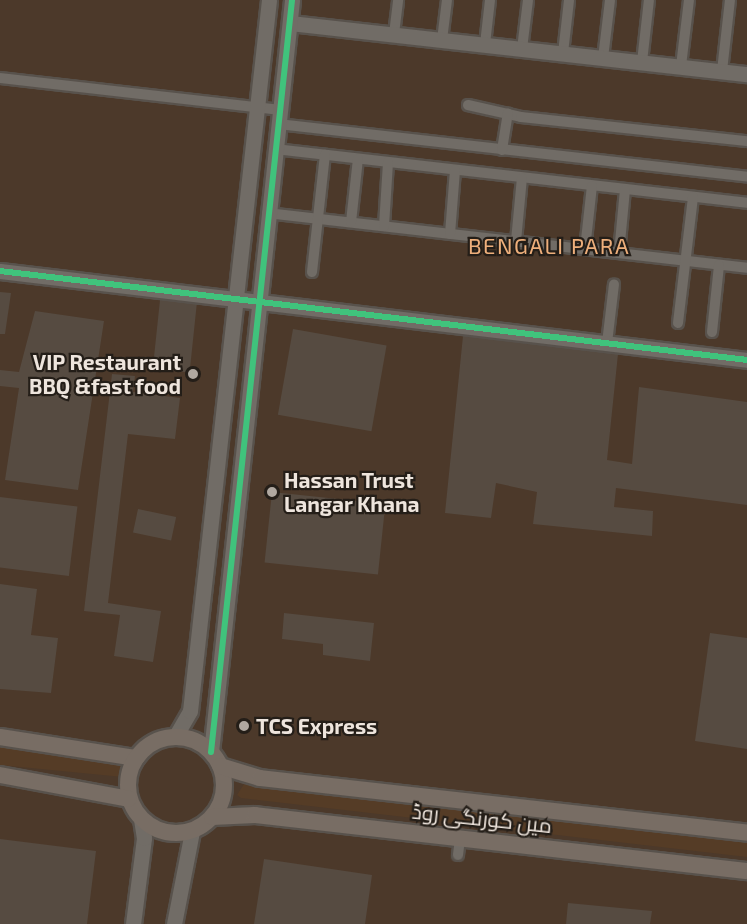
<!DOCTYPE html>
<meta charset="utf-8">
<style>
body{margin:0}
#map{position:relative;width:747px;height:924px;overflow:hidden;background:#3d362f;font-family:"Exo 2",Cairo,sans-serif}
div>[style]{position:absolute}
.built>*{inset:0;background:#4c392a;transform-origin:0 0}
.green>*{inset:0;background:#553c26}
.building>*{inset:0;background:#564b41;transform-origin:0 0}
.roads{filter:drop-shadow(2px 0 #58524c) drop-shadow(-2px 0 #58524c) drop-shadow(0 2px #58524c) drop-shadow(0 -2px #58524c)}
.street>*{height:10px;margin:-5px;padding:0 5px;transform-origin:5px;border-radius:5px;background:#716c66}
.secondary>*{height:15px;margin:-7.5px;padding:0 7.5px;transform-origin:7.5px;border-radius:7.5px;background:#716c66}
.primary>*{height:16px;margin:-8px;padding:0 8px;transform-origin:8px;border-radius:8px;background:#786d64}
.primary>.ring{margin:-8px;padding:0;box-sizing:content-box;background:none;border:16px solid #786d64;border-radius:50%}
.cycleway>*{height:6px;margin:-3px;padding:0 3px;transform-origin:3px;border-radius:3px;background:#40c37c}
.dots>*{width:16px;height:16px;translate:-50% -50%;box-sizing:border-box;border:3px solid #241e18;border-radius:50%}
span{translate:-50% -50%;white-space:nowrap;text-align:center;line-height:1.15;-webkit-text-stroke:4.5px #241e18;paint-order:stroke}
.poi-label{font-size:21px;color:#eee5dd;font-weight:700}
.right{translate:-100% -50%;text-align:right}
.left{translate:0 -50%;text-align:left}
.street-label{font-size:21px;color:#eee5dd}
.neighbourhood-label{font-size:22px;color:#eeaf7b;letter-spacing:1.5px}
</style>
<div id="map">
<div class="built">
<i style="left:0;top:0;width:747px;height:924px"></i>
</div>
<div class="green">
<i style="clip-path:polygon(0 747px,122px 761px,123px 777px,0 765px)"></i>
<i style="clip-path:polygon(244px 784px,747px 841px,747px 857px,241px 798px,237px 795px)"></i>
</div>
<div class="building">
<i style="clip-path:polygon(0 292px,11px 293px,5px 334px,0 334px)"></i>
<i style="left:160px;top:300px;width:37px;height:69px;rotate:6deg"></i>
<i style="clip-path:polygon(35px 311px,104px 321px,78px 490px,5px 480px,19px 388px,0 386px,0 370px,19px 372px)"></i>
<i style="left:293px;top:329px;width:95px;height:87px;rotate:10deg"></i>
<i style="clip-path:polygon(463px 336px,618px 354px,607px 460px,632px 464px,639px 387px,747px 402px,747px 505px,616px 488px,614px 507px,653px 511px,652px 536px,533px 524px,537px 492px,496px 483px,491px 518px,445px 513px)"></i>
<i style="clip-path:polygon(112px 374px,135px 376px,133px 392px,180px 398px,175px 439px,128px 434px,108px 603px,161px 611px,153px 662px,114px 656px,120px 615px,84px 611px)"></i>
<i style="left:272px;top:492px;width:114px;height:71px;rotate:6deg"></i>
<i style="left:0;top:497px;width:78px;height:70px;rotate:7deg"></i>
<i style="left:138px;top:509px;width:39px;height:24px;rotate:12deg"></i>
<i style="clip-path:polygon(0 584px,37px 589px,31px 635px,58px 638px,51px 693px,0 689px)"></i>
<i style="clip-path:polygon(284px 613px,374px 623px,370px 661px,323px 655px,323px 644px,282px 639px)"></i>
<i style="clip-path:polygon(710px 633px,747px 638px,747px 749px,695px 741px)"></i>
<i style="clip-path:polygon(0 839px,96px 851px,87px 924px,0 924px)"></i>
<i style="clip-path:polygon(264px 859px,372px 875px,365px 924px,254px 924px)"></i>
<i style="clip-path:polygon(568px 903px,652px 911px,650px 924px,566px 924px)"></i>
</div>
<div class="roads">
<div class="street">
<i style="left:394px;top:34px;width:34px;rotate:-83deg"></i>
<i style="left:442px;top:40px;width:40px;rotate:-82.9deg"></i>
<i style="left:485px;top:44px;width:44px;rotate:-83.5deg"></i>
<i style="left:522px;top:49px;width:49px;rotate:-83deg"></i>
<i style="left:563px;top:53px;width:53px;rotate:-83.5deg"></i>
<i style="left:603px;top:58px;width:58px;rotate:-83.1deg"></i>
<i style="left:642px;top:62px;width:62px;rotate:-83.6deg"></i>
<i style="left:681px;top:66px;width:66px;rotate:-83.1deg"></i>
<i style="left:722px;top:71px;width:71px;rotate:-83.6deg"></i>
<i style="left:0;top:78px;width:282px;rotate:6.5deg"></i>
<i style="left:468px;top:105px;width:54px;rotate:12.8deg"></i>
<i style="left:521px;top:117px;width:227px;rotate:6.1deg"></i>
<i style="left:278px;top:124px;width:472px;rotate:6.4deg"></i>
<i style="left:275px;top:149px;width:475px;rotate:6.5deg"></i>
<i style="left:502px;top:150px;width:37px;rotate:-81deg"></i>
<i style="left:267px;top:213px;width:483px;rotate:6.5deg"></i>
<i style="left:351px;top:222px;width:63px;rotate:-83.7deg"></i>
<i style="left:384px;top:226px;width:64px;rotate:-86.4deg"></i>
<i style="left:450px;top:234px;width:64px;rotate:-85.5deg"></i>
<i style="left:516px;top:241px;width:63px;rotate:-84.6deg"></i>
<i style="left:585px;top:249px;width:63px;rotate:-83.7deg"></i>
<i style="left:619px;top:253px;width:63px;rotate:-84.6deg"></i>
<i style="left:312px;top:272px;width:118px;rotate:-83.7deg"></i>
<i style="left:678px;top:323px;width:127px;rotate:-83.2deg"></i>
<i style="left:712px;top:332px;width:67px;rotate:-84deg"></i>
<i style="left:607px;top:343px;width:59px;rotate:-83.2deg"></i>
<i style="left:458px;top:855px;width:16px;rotate:-83deg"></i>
</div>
<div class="secondary">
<i style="left:290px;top:23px;width:460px;rotate:6.4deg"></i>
<i style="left:0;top:271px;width:752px;rotate:6.79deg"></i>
<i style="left:175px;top:737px;width:30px;rotate:-60deg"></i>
<i style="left:190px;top:711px;width:715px;rotate:-83.66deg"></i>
<i style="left:211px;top:752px;width:756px;rotate:-83.85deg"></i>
<i style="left:133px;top:924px;width:87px;rotate:-82.7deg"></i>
<i style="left:144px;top:838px;width:20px;rotate:-99deg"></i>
<i style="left:174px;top:924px;width:95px;rotate:-79deg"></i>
</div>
<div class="primary">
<i style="left:0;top:737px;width:138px;rotate:8.8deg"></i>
<i class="ring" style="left:128px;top:737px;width:80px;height:80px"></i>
<i style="left:220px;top:766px;width:42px;rotate:16.7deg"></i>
<i style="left:260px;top:778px;width:490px;rotate:6.4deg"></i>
<i style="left:0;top:775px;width:131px;rotate:10.5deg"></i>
<i style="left:212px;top:817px;width:43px;rotate:-2.7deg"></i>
<i style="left:255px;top:815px;width:495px;rotate:6.5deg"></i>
</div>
</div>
<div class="cycleway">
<i style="left:0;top:271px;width:752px;rotate:6.79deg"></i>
<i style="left:211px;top:752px;width:756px;rotate:-83.85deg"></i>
</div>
<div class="dots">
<i style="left:193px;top:374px;background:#b0a8a0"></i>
<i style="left:272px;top:492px;background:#b0a8a0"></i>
<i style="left:244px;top:726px;background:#b0a8a0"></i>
</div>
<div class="poi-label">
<span class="right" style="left:181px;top:374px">VIP Restaurant<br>BBQ &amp;fast food</span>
<span class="left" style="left:284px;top:492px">Hassan Trust<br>Langar Khana</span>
<span class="left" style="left:256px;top:726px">TCS Express</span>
</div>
<div class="street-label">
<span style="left:482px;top:818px;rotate:6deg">مین کورنگی روڈ</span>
</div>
<div class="neighbourhood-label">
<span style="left:549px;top:246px">BENGALI PARA</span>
</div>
</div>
